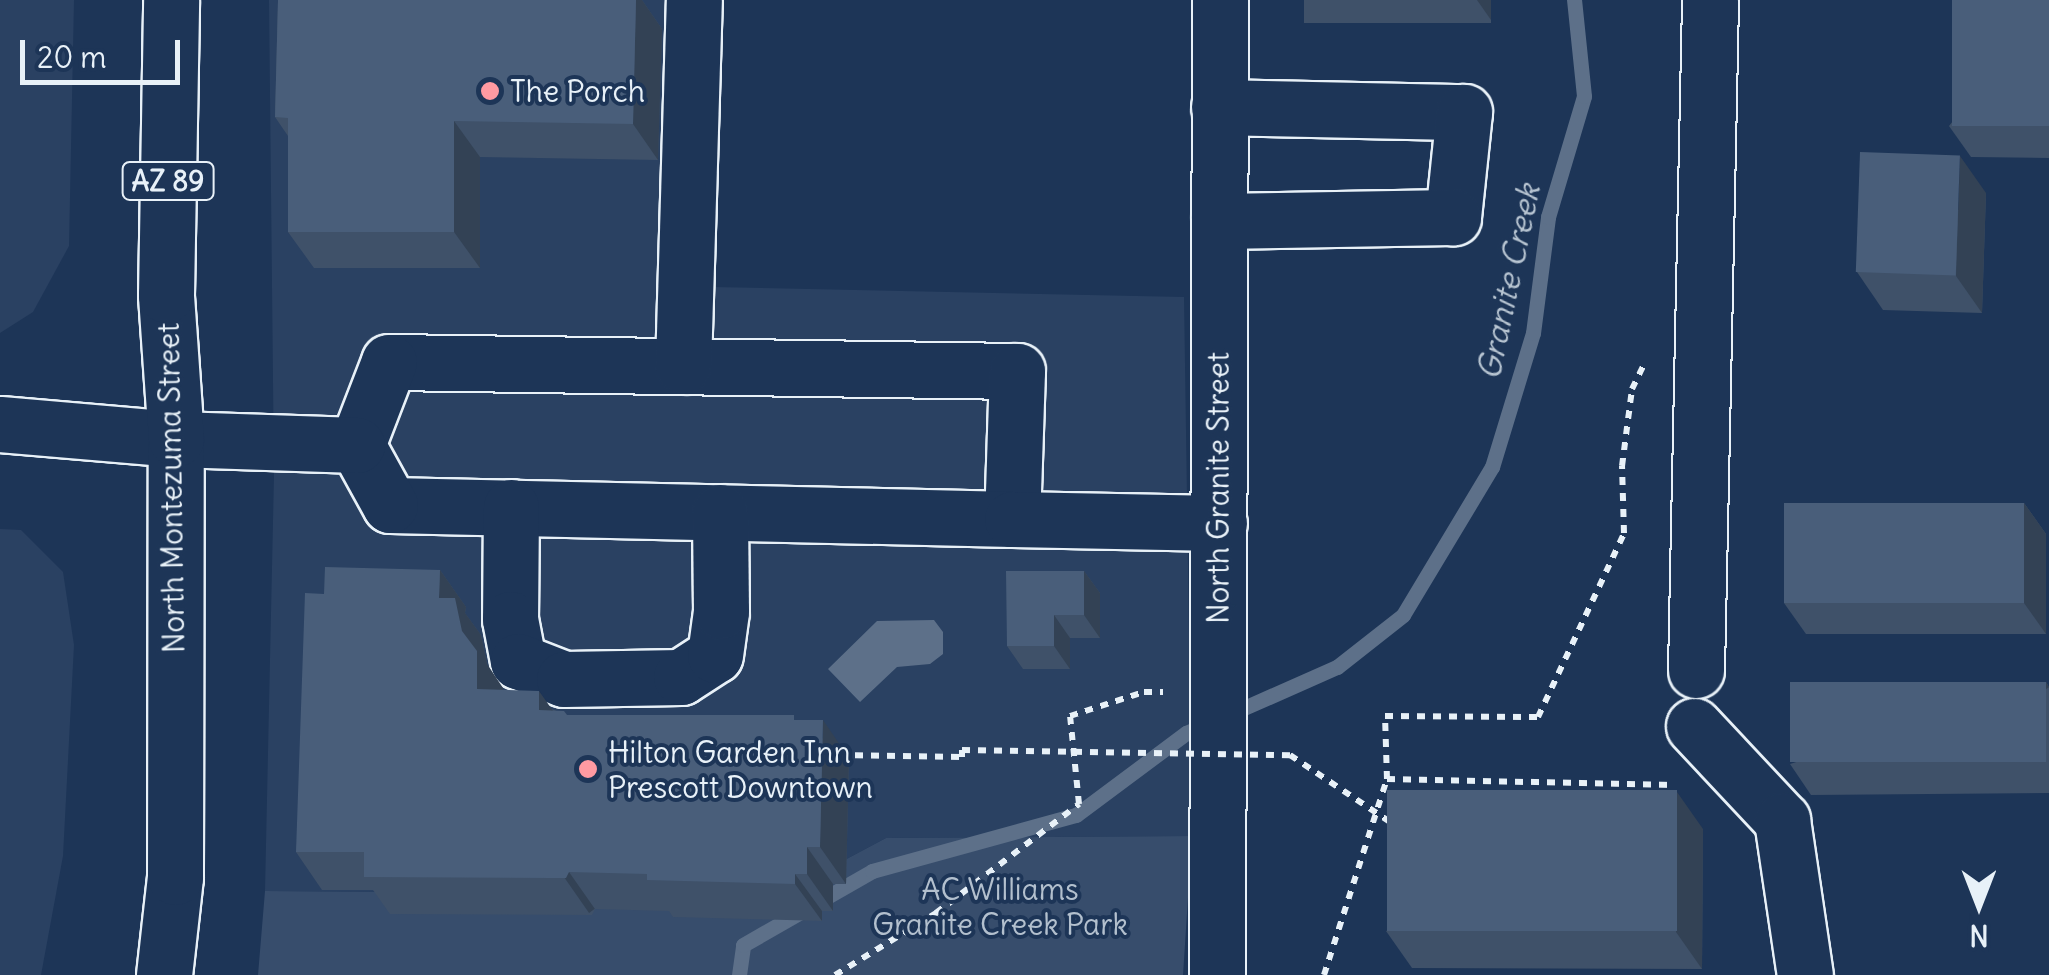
<!DOCTYPE html>
<style>
body{margin:0}
#map{position:relative;width:2049px;height:975px;overflow:hidden;background:#1d3557;font-family:Delius,sans-serif}
div>[style]{position:absolute}
.built>*{inset:0;background:#2a4162}
.green>*{inset:0;background:#374d6c}
.water>*{inset:0;background:#5d7089}
.stream>*{height:15px;margin:-7.5px;padding:0 7.5px;transform-origin:7.5px;border-radius:7.5px;background:#5d7089}
.path>*{height:6px;margin-top:-3px;transform-origin:0;background:repeating-linear-gradient(90deg,#e8f1f8 0 8px,transparent 0 16px)}
.roads{filter:drop-shadow(2px 0 #e8f1f8) drop-shadow(-2px 0 #e8f1f8) drop-shadow(0 2px #e8f1f8) drop-shadow(0 -2px #e8f1f8)}
.minor>*{height:55px;margin:-27.5px;padding:0 27.5px;transform-origin:27.5px;border-radius:27.5px;background:#1d3557}
.major>*{height:55px;margin:-27.5px;padding:0 27.5px;transform-origin:27.5px;border-radius:27.5px;background:#1d3557}
.path-bridge>*{height:6px;margin-top:-3px;transform-origin:0;background:repeating-linear-gradient(90deg,#e8f1f8 0 8px,transparent 0 16px)}
.wall>*{inset:0;background:#3f5169;transform-origin:0 0}
.shaded-wall>*{inset:0;background:#334255;transform-origin:0 0}
.building>*{inset:0;background:#495e7a;transform-origin:0 0}
.dots>*{width:28px;height:28px;translate:-50% -50%;box-sizing:border-box;border:5px solid #1d3557;border-radius:50%}
span{translate:-50% -50%;white-space:nowrap;text-align:center;line-height:1.15;-webkit-text-stroke:8px #1d3557;paint-order:stroke}
.shield-label span{padding:2px 8px;background:#1d3557;border:2px solid;border-radius:8px;-webkit-text-stroke-width:0}
.shield-label{font-size:28px;color:#e8f1f8;font-weight:700}
.poi-label{font-size:30px;color:#e8f1f8}
.left{translate:0 -50%;text-align:left}
.street-label{font-size:30px;color:#e8f1f8}
.park-label{font-size:30px;color:#b3c0ce}
.water-label{font-size:32px;color:#b7c4d1;font-style:italic}
.north{position:absolute;left:1929px;top:855px;width:100px;height:100px;-webkit-text-stroke:8px #1d3557;paint-order:stroke;rotate:180deg;font-size:28px;font-weight:700;line-height:40px;text-align:center;color:#e8f1f8}
.north::after{content:'';display:block;margin:auto;width:35px;height:45px;background:#e8f1f8;clip-path:polygon(50% 0,100% 100%,50% 72%,0 100%)}
.scale{position:absolute;left:20px;top:40px;width:160px;height:45px;box-sizing:border-box;border:5px solid #e8f1f8;border-top:0;padding-left:12px;font-size:30px;line-height:35px;white-space:nowrap;color:#e8f1f8;-webkit-text-stroke:8px #1d3557;paint-order:stroke}
</style>
<div id="map">
<div class="built">
<i style="clip-path:polygon(0 0,74px 0,69px 246px,33px 312px,0 333px)"></i>
<i style="clip-path:polygon(269px 0,720px 0,712px 287px,1184px 297px,1192px 836px,886px 838px,779px 895px,265px 891px,274px 475px)"></i>
<i style="clip-path:polygon(0 529px,21px 530px,63px 572px,74px 645px,63px 856px,41px 975px,0 975px)"></i>
</div>
<div class="green">
<i style="clip-path:polygon(1192px 836px,1183px 975px,258px 975px,265px 891px,779px 895px,886px 838px)"></i>
</div>
<div class="water">
<i style="clip-path:polygon(934px 620px,943px 632px,943px 654px,930px 664px,897px 667px,860px 702px,828px 669px,877px 621px)"></i>
</div>
<div class="stream">
<i style="left:1228px;top:715px;width:119px;rotate:-23.8deg"></i>
<i style="left:1337px;top:667px;width:84px;rotate:-38.2deg"></i>
<i style="left:1403px;top:615px;width:173px;rotate:-59deg"></i>
<i style="left:1492px;top:467px;width:140px;rotate:-73deg"></i>
<i style="left:1533px;top:333px;width:117px;rotate:-82.6deg"></i>
<i style="left:1548px;top:217px;width:126px;rotate:-73.4deg"></i>
<i style="left:1584px;top:96px;width:97px;rotate:-95.9deg"></i>
<i style="left:739px;top:975px;width:30px;rotate:-82deg"></i>
<i style="left:743px;top:945px;width:149px;rotate:-29.8deg"></i>
<i style="left:872px;top:871px;width:212px;rotate:-15.4deg"></i>
<i style="left:1076px;top:815px;width:137px;rotate:-36.7deg"></i>
<i style="left:1186px;top:733px;width:23px;rotate:-23deg"></i>
</div>
<div class="path">
<i style="left:839px;top:755px;width:123px;rotate:0.9deg"></i>
<i style="left:962px;top:757px;width:7px;rotate:-90deg"></i>
<i style="left:1290px;top:755px;width:124px;rotate:33.8deg"></i>
<i style="left:1387px;top:779px;width:63px;rotate:-91.8deg"></i>
<i style="left:1385px;top:716px;width:153px;rotate:0.4deg"></i>
<i style="left:1538px;top:717px;width:203px;rotate:-64.9deg"></i>
<i style="left:1624px;top:533px;width:67px;rotate:-91.7deg"></i>
<i style="left:1622px;top:466px;width:78px;rotate:-82.6deg"></i>
<i style="left:1632px;top:389px;width:30px;rotate:-64deg"></i>
<i style="left:835px;top:975px;width:119px;rotate:-31.5deg"></i>
<i style="left:936px;top:913px;width:180px;rotate:-37.3deg"></i>
<i style="left:1079px;top:804px;width:88px;rotate:-95.8deg"></i>
<i style="left:1070px;top:716px;width:78px;rotate:-18deg"></i>
<i style="left:1144px;top:692px;width:19px"></i>
<i style="left:1324px;top:975px;width:206px;rotate:-72.2deg"></i>
<i style="left:1387px;top:779px;width:287px;rotate:1.2deg"></i>
</div>
<div class="roads">
<div class="minor">
<i style="left:1219px;top:107px;width:245px;rotate:1.2deg"></i>
<i style="left:1464px;top:112px;width:106px;rotate:96deg"></i>
<i style="left:1453px;top:217px;width:234px;rotate:179deg"></i>
<i style="left:389px;top:362px;width:628px;rotate:0.82deg"></i>
<i style="left:1017px;top:371px;width:148px;rotate:91.9deg"></i>
<i style="left:1012px;top:519px;width:622px;rotate:-178.71deg"></i>
<i style="left:390px;top:505px;width:68px;rotate:-118.8deg"></i>
<i style="left:357px;top:445px;width:89px;rotate:-68.9deg"></i>
<i style="left:683px;top:366px;width:366px;rotate:-88.3deg"></i>
<i style="left:176px;top:439px;width:181px;rotate:1.9deg"></i>
<i style="left:511px;top:507px;width:112px;rotate:90.5deg"></i>
<i style="left:510px;top:619px;width:43px;rotate:79.2deg"></i>
<i style="left:518px;top:661px;width:49px;rotate:21.4deg"></i>
<i style="left:564px;top:679px;width:117px;rotate:-1deg"></i>
<i style="left:681px;top:677px;width:40px;rotate:-32.9deg"></i>
<i style="left:715px;top:655px;width:44px;rotate:-82.2deg"></i>
<i style="left:721px;top:611px;width:99px;rotate:-90.6deg"></i>
<i style="left:1012px;top:519px;width:207px;rotate:1.1deg"></i>
<i style="left:1696px;top:670px;width:670px;rotate:-88.8deg"></i>
<i style="left:1694px;top:726px;width:129px;rotate:46.9deg"></i>
<i style="left:1782px;top:820px;width:157px;rotate:81.6deg"></i>
<i style="left:1217px;top:975px;width:975px;rotate:-89.82deg"></i>
</div>
<div class="major">
<i style="left:0;top:424px;width:177px;rotate:4.9deg"></i>
<i style="left:164px;top:975px;width:99px;rotate:-83.6deg"></i>
<i style="left:175px;top:877px;width:438px;rotate:-89.9deg"></i>
<i style="left:176px;top:439px;width:144px;rotate:-94deg"></i>
<i style="left:166px;top:295px;width:295px;rotate:-89deg"></i>
</div>
</div>
<div class="path-bridge">
<i style="left:962px;top:750px;width:328px;rotate:0.9deg"></i>
</div>
<div class="wall">
<i style="clip-path:polygon(278px 0,642px 0,662px 29px,658px 160px,480px 157px,480px 268px,314px 268px,288px 232px,288px 136px,275px 117px)"></i>
<i style="left:1304px;top:0;width:187px;height:23px"></i>
<i style="clip-path:polygon(2049px 0,2049px 158px,1971px 157px,1949px 126px)"></i>
<i style="clip-path:polygon(1986px 193px,1982px 313px,1883px 310px,1857px 272px)"></i>
<i style="clip-path:polygon(2024px 503px,2046px 534px,2046px 634px,1806px 634px,1784px 603px)"></i>
<i style="clip-path:polygon(440px 570px,466px 607px,465px 613px,481px 635px,487px 664px,503px 690px,567px 715px,798px 720px,849px 758px,846px 884px,833px 884px,833px 911px,822px 911px,822px 921px,673px 917px,669px 911px,595px 909px,592px 915px,390px 914px,373px 890px,322px 890px,296px 852px,324px 594px)"></i>
<i style="clip-path:polygon(1084px 571px,1100px 593px,1100px 638px,1070px 638px,1070px 669px,1023px 669px,1007px 646px)"></i>
<i style="clip-path:polygon(2046px 682px,2049px 687px,2049px 793px,1811px 795px,1790px 764px)"></i>
<i style="clip-path:polygon(1703px 829px,1702px 969px,1412px 968px,1386px 931px)"></i>
</div>
<div class="shaded-wall">
<i style="clip-path:polygon(636px 0,642px 0,662px 29px,658px 160px,633px 124px)"></i>
<i style="clip-path:polygon(1477px 0,1491px 0,1491px 20px)"></i>
<i style="clip-path:polygon(454px 121px,480px 157px,480px 268px,454px 232px)"></i>
<i style="clip-path:polygon(1960px 156px,1986px 193px,1982px 313px,1956px 276px)"></i>
<i style="clip-path:polygon(2024px 503px,2046px 534px,2046px 634px,2024px 603px)"></i>
<i style="clip-path:polygon(440px 570px,466px 607px,465px 613px,481px 635px,487px 664px,503px 688px,503px 726px,477px 689px,439px 598px)"></i>
<i style="clip-path:polygon(1084px 571px,1100px 593px,1100px 638px,1084px 615px)"></i>
<i style="clip-path:polygon(1054px 615px,1070px 638px,1070px 669px,1054px 646px)"></i>
<i style="left:2046px;top:682px;width:6px;height:80px;rotate:59deg"></i>
<i style="clip-path:polygon(539px 691px,565px 728px,539px 710px)"></i>
<i style="clip-path:polygon(823px 720px,849px 758px,846px 884px,820px 847px)"></i>
<i style="clip-path:polygon(1677px 792px,1703px 829px,1702px 969px,1676px 932px)"></i>
<i style="clip-path:polygon(807px 847px,833px 884px,833px 911px,807px 874px)"></i>
<i style="left:569px;top:872px;width:45px;height:7px;rotate:55deg"></i>
<i style="clip-path:polygon(795px 874px,822px 911px,822px 921px,795px 884px)"></i>
</div>
<div class="building">
<i style="clip-path:polygon(278px 0,636px 0,633px 124px,454px 121px,454px 232px,288px 232px,288px 118px,275px 117px)"></i>
<i style="left:1952px;top:0;width:97px;height:126px"></i>
<i style="left:1860px;top:152px;width:100px;height:120px;rotate:2deg"></i>
<i style="left:1784px;top:503px;width:240px;height:100px"></i>
<i style="clip-path:polygon(325px 567px,440px 570px,439px 598px,455px 598px,462px 631px,477px 651px,477px 689px,539px 691px,539px 710px,564px 711px,567px 715px,794px 715px,794px 720px,823px 720px,820px 847px,807px 847px,807px 874px,795px 874px,795px 884px,647px 880px,647px 874px,569px 872px,566px 878px,364px 877px,364px 852px,296px 852px,305px 593px,324px 594px)"></i>
<i style="clip-path:polygon(1006px 571px,1084px 571px,1084px 615px,1054px 615px,1054px 646px,1007px 646px)"></i>
<i style="left:2046px;top:682px;width:80px;height:256px;rotate:90deg"></i>
<i style="left:1387px;top:790px;width:290px;height:141px"></i>
</div>
<div class="dots">
<i style="left:490px;top:91px;background:#ff9aa2"></i>
<i style="left:588px;top:769px;background:#ff9aa2"></i>
</div>
<div class="shield-label">
<span style="left:168px;top:181px">AZ 89</span>
</div>
<div class="poi-label">
<span class="left" style="left:510px;top:91px">The Porch</span>
<span class="left" style="left:608px;top:769px">Hilton Garden Inn<br>Prescott Downtown</span>
</div>
<div class="street-label">
<span style="left:171px;top:488px;rotate:-91deg">North Montezuma Street</span>
<span style="left:1218px;top:488px;rotate:-90deg">North Granite Street</span>
</div>
<div class="park-label">
<span style="left:1000px;top:906px">AC Williams<br>Granite Creek Park</span>
</div>
<div class="water-label">
<span style="left:1509px;top:282px;rotate:-78deg">Granite Creek</span>
</div>
<div class="north">N</div>
<div class="scale">20 m</div>
</div>
